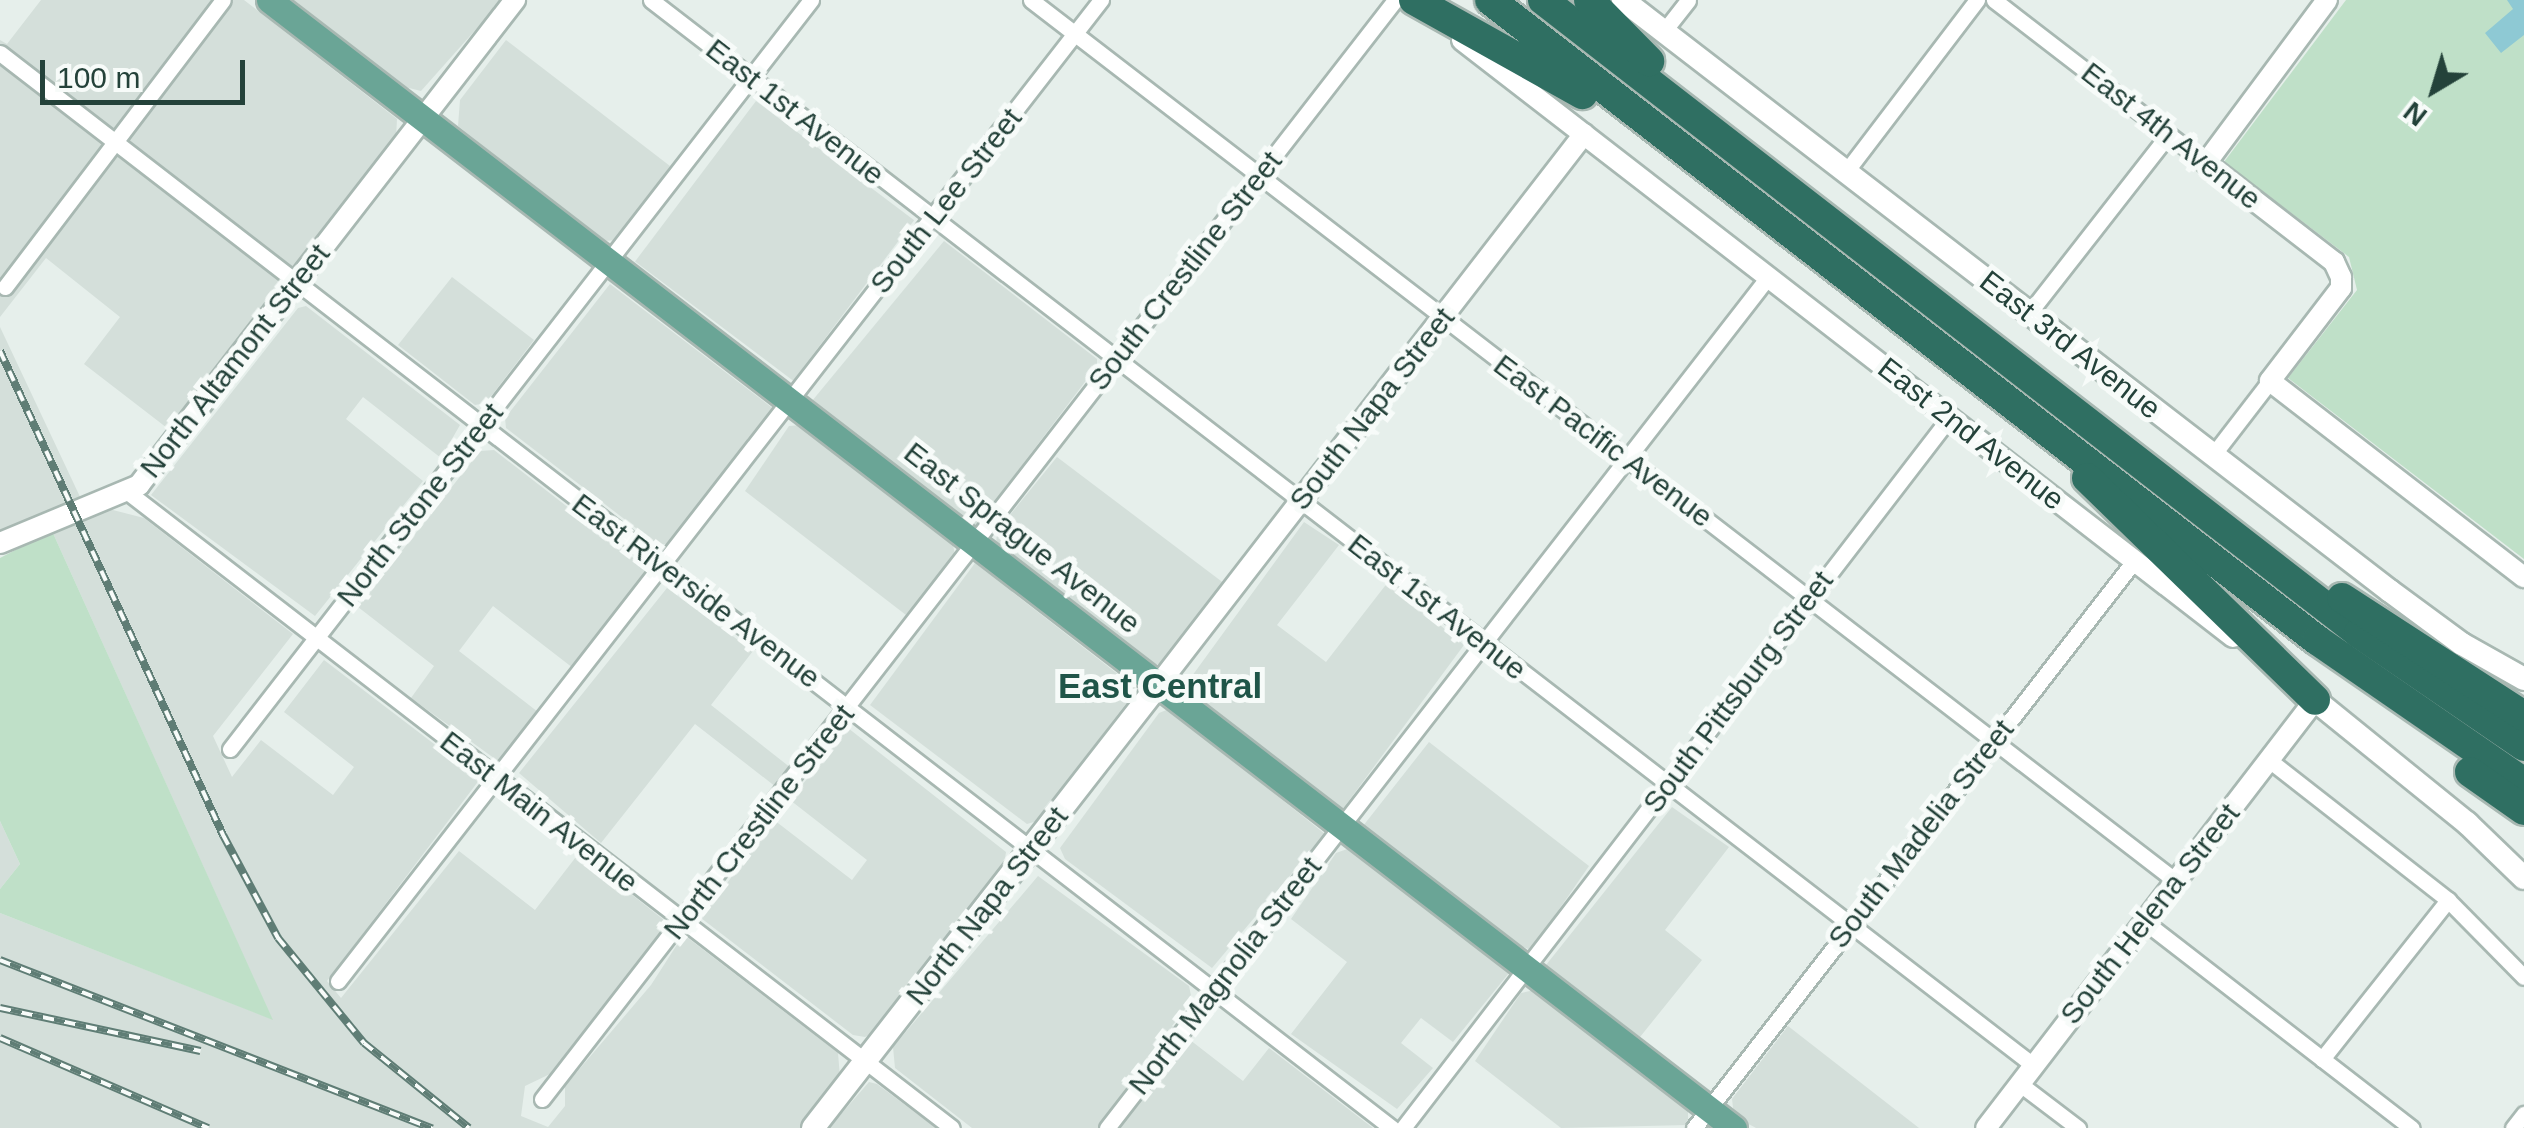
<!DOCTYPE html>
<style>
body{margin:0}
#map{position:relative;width:2524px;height:1128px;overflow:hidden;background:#e6efeb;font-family:Helvetica,sans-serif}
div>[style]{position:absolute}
.built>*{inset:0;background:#d4dfda;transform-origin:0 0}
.green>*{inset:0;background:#bfe0c8}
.water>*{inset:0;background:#8ec9d4}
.roads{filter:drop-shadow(2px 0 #a8b8b2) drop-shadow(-2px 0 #a8b8b2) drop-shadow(0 2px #a8b8b2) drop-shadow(0 -2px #a8b8b2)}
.minor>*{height:15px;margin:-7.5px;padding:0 7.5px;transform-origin:7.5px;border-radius:7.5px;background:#fff}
.tertiary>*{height:20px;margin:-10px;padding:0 10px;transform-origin:10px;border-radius:10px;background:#fff}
.secondary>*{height:22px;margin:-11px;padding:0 11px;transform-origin:11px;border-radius:11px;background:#fff}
.primary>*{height:25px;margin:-12.5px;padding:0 12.5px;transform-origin:12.5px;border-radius:12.5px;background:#6aa596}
.motorway>*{height:30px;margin:-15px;padding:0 15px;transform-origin:15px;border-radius:15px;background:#2f6f62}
.rail>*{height:8px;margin-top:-4px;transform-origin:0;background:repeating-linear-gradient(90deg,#f7fbf9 0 11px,#5f7d75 0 22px);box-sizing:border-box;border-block:2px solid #5f7d75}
span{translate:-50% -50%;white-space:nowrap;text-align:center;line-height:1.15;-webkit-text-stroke:10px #f7fbf9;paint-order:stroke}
.street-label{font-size:30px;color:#24423a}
.quarter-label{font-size:35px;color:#1f5548;font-weight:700}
.north{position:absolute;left:2384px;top:40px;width:100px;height:100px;-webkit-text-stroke:8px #f7fbf9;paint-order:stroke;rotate:218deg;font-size:28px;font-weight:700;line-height:40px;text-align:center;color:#24423a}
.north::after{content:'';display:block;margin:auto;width:35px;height:45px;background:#24423a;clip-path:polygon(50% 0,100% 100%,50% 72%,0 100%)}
.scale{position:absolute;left:40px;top:60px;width:205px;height:45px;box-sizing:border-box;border:5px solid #24423a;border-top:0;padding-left:12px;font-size:30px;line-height:35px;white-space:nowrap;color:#24423a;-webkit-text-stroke:8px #f7fbf9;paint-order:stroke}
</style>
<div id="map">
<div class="built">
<i style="clip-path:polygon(41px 0,244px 0,397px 119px,396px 138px,171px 431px,84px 364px,120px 317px,46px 258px,0 317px,0 40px,7px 44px)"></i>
<i style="clip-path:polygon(294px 0,502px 0,421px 91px,405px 87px)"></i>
<i style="clip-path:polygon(506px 40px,670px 166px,618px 240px,603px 241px,458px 126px,460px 100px)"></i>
<i style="left:756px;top:101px;width:198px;height:201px;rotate:37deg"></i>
<i style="clip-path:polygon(944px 241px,1097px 359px,1097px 366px,976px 526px,812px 401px)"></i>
<i style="clip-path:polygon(452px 277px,534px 340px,486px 403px,475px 405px,398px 345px)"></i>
<i style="clip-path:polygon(610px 284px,775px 410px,667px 544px,658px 545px,506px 428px,505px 418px)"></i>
<i style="clip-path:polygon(306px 306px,460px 425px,441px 458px,363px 397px,346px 419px,423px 481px,315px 616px,151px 495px,298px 308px)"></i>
<i style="clip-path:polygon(0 327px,82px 501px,0 533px)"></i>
<i style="clip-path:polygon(802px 425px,952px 540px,955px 555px,906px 615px,745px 491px,789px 426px)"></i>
<i style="clip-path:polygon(494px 450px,645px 567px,645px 577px,573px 668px,493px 606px,459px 651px,538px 712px,498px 761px,411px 698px,434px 666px,358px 607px,480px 451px)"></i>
<i style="clip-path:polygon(1057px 457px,1225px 584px,1160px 664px,1149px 665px,996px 547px,997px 531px)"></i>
<i style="clip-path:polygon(109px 509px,144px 518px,293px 634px,213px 736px,232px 777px,261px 740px,333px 795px,354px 767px,284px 712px,324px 660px,480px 779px,327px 981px,341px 998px,459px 851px,535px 910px,579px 853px,664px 920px,665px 929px,550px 1074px,525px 1086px,521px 1116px,548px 1127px,565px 1106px,565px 1086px,651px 985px,680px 940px,688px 938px,838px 1053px,840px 1077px,800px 1128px,0 1128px,0 913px,272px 1019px,52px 531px)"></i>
<i style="clip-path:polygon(1304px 522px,1339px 545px,1277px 625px,1326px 662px,1388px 582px,1464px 645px,1342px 810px,1184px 687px)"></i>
<i style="clip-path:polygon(975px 563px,1137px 689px,1037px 821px,1027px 824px,870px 705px)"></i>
<i style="clip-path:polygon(667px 588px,753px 651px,711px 705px,791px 768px,776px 787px,695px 724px,601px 843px,519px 773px)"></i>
<i style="clip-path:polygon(1169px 709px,1325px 834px,1212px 968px,1065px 859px,1060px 848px,1159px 713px)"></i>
<i style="clip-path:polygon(848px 728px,1006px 852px,1004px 865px,876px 1032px,865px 1037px,853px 1035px,701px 918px,774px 820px,852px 880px,867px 860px,790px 800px)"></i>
<i style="clip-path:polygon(1429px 742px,1589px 866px,1531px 950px,1506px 940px,1363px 826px)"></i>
<i style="clip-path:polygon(1672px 807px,1729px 847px,1665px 930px,1702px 960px,1640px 1037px,1546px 965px)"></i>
<i style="clip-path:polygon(0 821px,20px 864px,0 889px)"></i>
<i style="clip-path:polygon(1350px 848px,1509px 973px,1453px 1042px,1421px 1018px,1401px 1043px,1433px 1068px,1397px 1109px,1291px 1034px,1347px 962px,1291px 919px,1336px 853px)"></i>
<i style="clip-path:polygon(1038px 876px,1189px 986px,1192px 1000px,1172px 1026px,1243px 1081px,1269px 1048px,1373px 1128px,972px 1128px,895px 1068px,893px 1047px)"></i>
<i style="clip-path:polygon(1535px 990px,1688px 1108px,1688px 1125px,1561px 1128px,1475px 1061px,1521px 993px)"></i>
<i style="clip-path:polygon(1788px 1026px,1919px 1128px,1756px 1128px,1734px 1116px,1732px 1099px)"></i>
<i style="clip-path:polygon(869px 1082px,877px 1084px,936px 1128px,829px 1128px)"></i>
</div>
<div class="green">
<i style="clip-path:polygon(2346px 0,2524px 0,2524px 559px,2288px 378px,2357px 290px,2349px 257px,2224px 162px)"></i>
<i style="clip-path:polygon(52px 531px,273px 1020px,0 913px,0 889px,20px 864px,0 821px,0 558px)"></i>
</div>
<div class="water">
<i style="clip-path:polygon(2507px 0,2524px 0,2524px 35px,2501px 53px,2485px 33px,2513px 9px)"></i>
</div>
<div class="roads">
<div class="minor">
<i style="left:651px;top:0;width:1746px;rotate:37.62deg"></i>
<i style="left:1031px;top:0;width:1445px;rotate:37.58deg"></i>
<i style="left:1994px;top:0;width:267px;rotate:37.6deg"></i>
<i style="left:1664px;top:31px;width:39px;rotate:-52deg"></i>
<i style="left:0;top:53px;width:1759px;rotate:37.68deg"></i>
<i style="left:1845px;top:173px;width:218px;rotate:-52.7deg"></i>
<i style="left:5px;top:287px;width:360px;rotate:-52.8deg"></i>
<i style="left:2029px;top:313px;width:226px;rotate:-52deg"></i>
<i style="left:2213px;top:455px;width:93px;rotate:-52.4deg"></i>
<i style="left:129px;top:493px;width:1039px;rotate:37.65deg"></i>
<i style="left:230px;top:749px;width:948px;rotate:-52.2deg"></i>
<i style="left:2269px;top:760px;width:227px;rotate:38deg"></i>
<i style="left:2448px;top:900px;width:108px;rotate:45.4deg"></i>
<i style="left:2145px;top:922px;width:337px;rotate:37.7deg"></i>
<i style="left:338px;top:981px;width:1243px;rotate:-52.13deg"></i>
<i style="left:2322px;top:1059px;width:203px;rotate:-51.6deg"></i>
<i style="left:2020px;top:1084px;width:73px;rotate:37.2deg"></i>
<i style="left:542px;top:1099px;width:1391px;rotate:-52.18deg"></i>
<i style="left:1107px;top:1128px;width:1078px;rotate:-52.16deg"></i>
<i style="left:1403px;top:1128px;width:897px;rotate:-52.43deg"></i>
<i style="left:1694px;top:1128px;width:718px;rotate:-52.19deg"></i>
<i style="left:2513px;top:1128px;width:18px;rotate:-52deg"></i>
</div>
<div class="tertiary">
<i style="left:2327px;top:0;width:203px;rotate:126.6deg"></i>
<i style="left:2206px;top:163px;width:162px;rotate:37.7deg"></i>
<i style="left:2334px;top:262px;width:17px;rotate:65deg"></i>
<i style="left:2341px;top:277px;width:11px;rotate:90deg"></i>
<i style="left:2341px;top:288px;width:117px;rotate:127.4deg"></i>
<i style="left:2270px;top:381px;width:321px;rotate:37.7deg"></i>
<i style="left:1462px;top:40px;width:975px;rotate:37.75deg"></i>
<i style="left:0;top:543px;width:151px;rotate:-22.6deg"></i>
<i style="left:139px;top:485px;width:614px;rotate:-52.22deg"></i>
<i style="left:1159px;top:684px;width:695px;rotate:-52.31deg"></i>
<i style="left:1986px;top:1128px;width:540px;rotate:-52.45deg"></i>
<i style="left:2315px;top:700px;width:14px;rotate:-144deg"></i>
</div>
<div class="secondary">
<i style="left:1623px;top:0;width:968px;rotate:37.62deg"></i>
<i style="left:2390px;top:591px;width:89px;rotate:36.4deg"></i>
<i style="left:2462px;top:644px;width:71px;rotate:29.4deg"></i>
<i style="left:2315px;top:700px;width:196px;rotate:39deg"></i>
<i style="left:2467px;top:823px;width:79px;rotate:44deg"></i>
<i style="left:813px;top:1128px;width:563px;rotate:-52.07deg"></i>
</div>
<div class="primary">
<i style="left:269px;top:0;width:1849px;rotate:37.6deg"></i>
</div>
<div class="motorway">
<i style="left:1414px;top:0;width:193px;rotate:29.2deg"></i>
<i style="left:1490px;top:0;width:1046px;rotate:37.74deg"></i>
<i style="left:2317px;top:640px;width:252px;rotate:34.6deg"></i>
<i style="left:1543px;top:0;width:1033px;rotate:37.8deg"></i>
<i style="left:2359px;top:633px;width:200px;rotate:34.4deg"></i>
<i style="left:1589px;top:0;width:86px;rotate:45.5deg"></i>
<i style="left:2087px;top:478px;width:318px;rotate:44.2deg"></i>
<i style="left:2342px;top:598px;width:217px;rotate:33deg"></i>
<i style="left:2470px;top:772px;width:66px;rotate:35.1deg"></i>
</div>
</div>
<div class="rail">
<i style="left:0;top:351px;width:533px;rotate:65.26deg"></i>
<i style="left:223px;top:835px;width:117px;rotate:61.9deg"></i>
<i style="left:278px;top:938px;width:136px;rotate:50.7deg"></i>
<i style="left:364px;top:1043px;width:135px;rotate:39deg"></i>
<i style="left:0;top:960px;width:464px;rotate:21.3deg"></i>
<i style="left:0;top:1008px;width:205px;rotate:12.1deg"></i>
<i style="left:0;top:1038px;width:227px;rotate:23.4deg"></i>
</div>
<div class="street-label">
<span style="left:795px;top:112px;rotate:38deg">East 1st Avenue</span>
<span style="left:2171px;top:136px;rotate:38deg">East 4th Avenue</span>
<span style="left:946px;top:201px;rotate:-52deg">South Lee Street</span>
<span style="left:1185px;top:271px;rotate:-52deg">South Crestline Street</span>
<span style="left:2070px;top:345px;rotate:38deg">East 3rd Avenue</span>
<span style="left:235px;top:361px;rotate:-52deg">North Altamont Street</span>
<span style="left:1372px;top:409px;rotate:-52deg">South Napa Street</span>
<span style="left:1971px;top:434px;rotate:38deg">East 2nd Avenue</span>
<span style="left:1603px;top:441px;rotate:37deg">East Pacific Avenue</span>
<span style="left:420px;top:505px;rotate:-52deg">North Stone Street</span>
<span style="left:1022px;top:538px;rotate:38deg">East Sprague Avenue</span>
<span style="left:696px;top:591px;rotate:37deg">East Riverside Avenue</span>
<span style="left:1437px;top:607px;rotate:38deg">East 1st Avenue</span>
<span style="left:1738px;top:692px;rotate:-53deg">South Pittsburg Street</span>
<span style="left:539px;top:812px;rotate:38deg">East Main Avenue</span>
<span style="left:759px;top:822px;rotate:-52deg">North Crestline Street</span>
<span style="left:1921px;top:834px;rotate:-52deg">South Madelia Street</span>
<span style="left:987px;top:906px;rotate:-52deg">North Napa Street</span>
<span style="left:2150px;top:914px;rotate:-52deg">South Helena Street</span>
<span style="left:1225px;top:976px;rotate:-52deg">North Magnolia Street</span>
</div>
<div class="quarter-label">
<span style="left:1160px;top:686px">East Central</span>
</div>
<div class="north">N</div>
<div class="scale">100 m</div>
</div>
